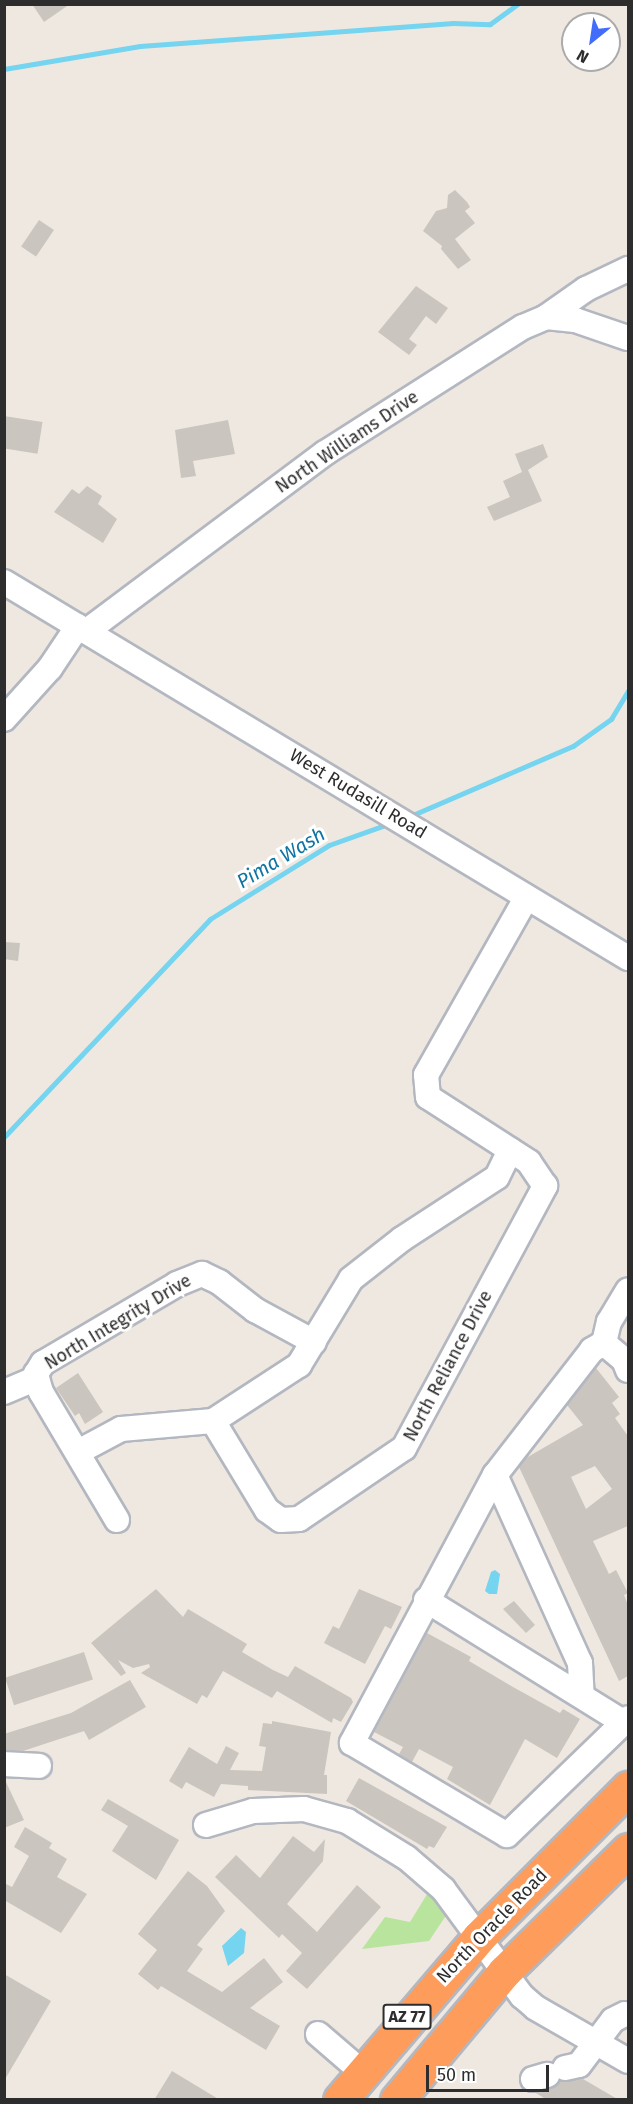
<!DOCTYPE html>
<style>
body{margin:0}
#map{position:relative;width:633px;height:2104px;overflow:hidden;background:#efe8e0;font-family:"Fira Sans",sans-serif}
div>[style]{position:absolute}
.green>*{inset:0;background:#b9e49e}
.water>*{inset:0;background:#75d4ef}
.stream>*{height:5px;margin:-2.5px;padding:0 2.5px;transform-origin:2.5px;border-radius:2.5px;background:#75d4ef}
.building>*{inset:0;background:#cac5bf;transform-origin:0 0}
.roads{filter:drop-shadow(2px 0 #b3b7c0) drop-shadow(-2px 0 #b3b7c0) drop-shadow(0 2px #b3b7c0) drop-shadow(0 -2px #b3b7c0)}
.minor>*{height:24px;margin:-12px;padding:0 12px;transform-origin:12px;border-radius:12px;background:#fff}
.highway>*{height:33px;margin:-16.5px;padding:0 16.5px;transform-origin:16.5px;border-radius:16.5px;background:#fe9c5c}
span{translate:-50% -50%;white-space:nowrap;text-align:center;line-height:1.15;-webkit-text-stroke:6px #fff;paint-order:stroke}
.shield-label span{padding:2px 4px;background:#fff;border:2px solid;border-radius:4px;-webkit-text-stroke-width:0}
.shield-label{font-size:16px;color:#2d2d2d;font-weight:700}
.street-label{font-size:18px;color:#2d2d2d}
.water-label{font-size:20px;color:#0e74a1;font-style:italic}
.frame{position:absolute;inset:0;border:6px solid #2d2d2d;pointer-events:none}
.north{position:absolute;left:561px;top:12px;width:60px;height:60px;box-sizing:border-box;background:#fff;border:2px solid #ababab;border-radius:50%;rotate:210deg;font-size:16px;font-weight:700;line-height:24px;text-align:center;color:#2d2d2d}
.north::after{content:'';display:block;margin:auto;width:21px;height:27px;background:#426cfa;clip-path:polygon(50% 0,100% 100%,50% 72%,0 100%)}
.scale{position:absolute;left:426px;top:2065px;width:123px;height:27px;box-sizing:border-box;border:3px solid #2d2d2d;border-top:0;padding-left:8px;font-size:18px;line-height:21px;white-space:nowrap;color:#2d2d2d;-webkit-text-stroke:4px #fff;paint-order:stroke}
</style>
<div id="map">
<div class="green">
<i style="clip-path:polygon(429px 1891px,449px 1911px,429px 1941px,362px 1949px,385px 1917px,410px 1922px)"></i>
</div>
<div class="water">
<i style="clip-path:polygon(495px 1570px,500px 1574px,497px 1594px,489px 1594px,485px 1591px,491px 1572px)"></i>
<i style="clip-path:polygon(241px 1928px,246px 1932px,244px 1953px,228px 1966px,222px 1946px)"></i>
</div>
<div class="stream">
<i style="left:4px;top:69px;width:138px;rotate:-9.6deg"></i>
<i style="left:140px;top:46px;width:314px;rotate:-4.2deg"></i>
<i style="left:453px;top:23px;width:37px;rotate:2deg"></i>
<i style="left:490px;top:24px;width:34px;rotate:-36deg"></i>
<i style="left:408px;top:817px;width:180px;rotate:-23.3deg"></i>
<i style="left:573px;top:746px;width:47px;rotate:-35.4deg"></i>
<i style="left:611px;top:719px;width:33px;rotate:-59deg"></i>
<i style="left:4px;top:1137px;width:300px;rotate:-46.6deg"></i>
<i style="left:210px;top:919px;width:140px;rotate:-31.9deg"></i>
<i style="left:329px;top:845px;width:66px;rotate:-19.5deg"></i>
</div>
<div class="building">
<i style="clip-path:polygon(32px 4px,70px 4px,44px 22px)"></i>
<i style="clip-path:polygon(455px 190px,467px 202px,470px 207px,465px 211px,475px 223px,455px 239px,471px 260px,458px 269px,441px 249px,442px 246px,423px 231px,436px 211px,447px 208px,448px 195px)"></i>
<i style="left:39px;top:220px;width:18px;height:32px;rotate:34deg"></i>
<i style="clip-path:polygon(416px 286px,448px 308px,436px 324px,426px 316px,409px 339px,417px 345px,409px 355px,378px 332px)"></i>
<i style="left:4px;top:416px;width:39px;height:32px;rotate:9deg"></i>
<i style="clip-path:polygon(228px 420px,235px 454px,193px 461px,196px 476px,181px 478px,175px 430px)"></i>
<i style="clip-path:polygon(543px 444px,548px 457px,528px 470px,542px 501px,494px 521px,487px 507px,510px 497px,503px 481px,522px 472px,515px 454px)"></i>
<i style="clip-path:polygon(87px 486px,102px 496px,98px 504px,117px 519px,103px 543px,54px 512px,72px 489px,79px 494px)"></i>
<i style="clip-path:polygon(4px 942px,20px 943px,18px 961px,4px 959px)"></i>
<i style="clip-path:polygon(evenodd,596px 1368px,619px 1397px,612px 1403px,620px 1414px,615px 1418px,628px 1436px,628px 1526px,593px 1541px,609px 1574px,616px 1570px,628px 1593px,624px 1595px,628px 1605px,628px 1676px,619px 1681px,519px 1467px,526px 1458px,583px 1425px,567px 1405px,596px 1368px,595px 1466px,612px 1489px,586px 1509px,571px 1477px,595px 1466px)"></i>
<i style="clip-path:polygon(78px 1373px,103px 1412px,85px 1424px,79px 1413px,75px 1416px,56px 1388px)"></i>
<i style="clip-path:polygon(156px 1589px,183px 1617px,188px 1609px,247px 1644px,242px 1652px,273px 1670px,288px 1677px,295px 1666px,351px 1698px,353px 1702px,341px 1722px,333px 1718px,332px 1723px,277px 1691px,272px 1698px,223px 1671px,207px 1698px,202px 1695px,197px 1704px,141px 1673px,150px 1667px,149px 1664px,133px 1668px,118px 1660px,126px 1673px,121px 1676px,91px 1643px)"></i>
<i style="clip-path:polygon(359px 1589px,402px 1607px,391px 1629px,385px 1626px,365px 1664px,324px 1643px,333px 1626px,339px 1629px)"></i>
<i style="clip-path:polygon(514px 1601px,535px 1625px,526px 1633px,503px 1609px)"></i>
<i style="clip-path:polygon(427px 1633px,471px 1657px,469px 1661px,513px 1687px,560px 1713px,563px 1709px,580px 1719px,557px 1758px,525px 1739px,490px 1805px,447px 1779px,453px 1767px,419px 1749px,412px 1762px,399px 1754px,403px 1747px,374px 1732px)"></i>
<i style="left:84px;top:1652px;width:29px;height:83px;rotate:72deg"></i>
<i style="clip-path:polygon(130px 1680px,146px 1707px,89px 1740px,84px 1731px,23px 1751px,4px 1750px,4px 1734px,71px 1713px)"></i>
<i style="clip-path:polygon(272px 1721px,331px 1732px,324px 1775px,327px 1775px,327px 1794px,248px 1790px,248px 1786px,221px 1784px,214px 1797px,186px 1782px,182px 1789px,169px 1781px,189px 1747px,217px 1764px,226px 1746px,239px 1753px,230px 1770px,262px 1771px,266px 1747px,259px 1746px,263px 1723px,272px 1724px)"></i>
<i style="clip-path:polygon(4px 1778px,24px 1820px,4px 1828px)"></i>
<i style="clip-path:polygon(359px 1778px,447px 1827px,434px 1848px,429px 1846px,427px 1849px,346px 1801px)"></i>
<i style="clip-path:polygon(108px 1799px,179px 1840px,156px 1880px,112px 1851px,128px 1826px,101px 1810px)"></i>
<i style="clip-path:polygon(25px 1827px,52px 1843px,49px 1848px,67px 1859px,57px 1877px,87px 1894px,61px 1933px,4px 1900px,4px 1883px,12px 1887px,29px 1856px,14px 1847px)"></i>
<i style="clip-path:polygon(293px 1836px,314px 1852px,325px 1839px,323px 1861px,287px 1904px,317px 1932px,357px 1885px,381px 1907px,307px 1989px,286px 1971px,302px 1953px,282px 1934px,279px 1938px,215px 1877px,236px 1855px,260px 1878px)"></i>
<i style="clip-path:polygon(188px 1871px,207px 1886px,225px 1911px,197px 1945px,203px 1949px,187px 1971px,222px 1992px,264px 1958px,283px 1982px,250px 2008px,280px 2026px,266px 2050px,161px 1986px,158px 1990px,138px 1974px,157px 1950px,138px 1934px)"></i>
<i style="clip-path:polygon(4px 1974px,51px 2001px,4px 2081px)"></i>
<i style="clip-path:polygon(172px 2071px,220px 2100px,154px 2100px)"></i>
<i style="clip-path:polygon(583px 2079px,619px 2100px,547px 2100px,536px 2093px,560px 2081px)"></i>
</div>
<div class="roads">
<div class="minor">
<i style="left:546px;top:317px;width:49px;rotate:-35deg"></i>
<i style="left:586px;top:289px;width:47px;rotate:-25.5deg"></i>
<i style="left:4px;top:582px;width:729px;rotate:31.07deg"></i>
<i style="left:87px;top:631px;width:297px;rotate:-36.8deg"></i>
<i style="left:325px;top:453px;width:235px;rotate:-32.5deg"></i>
<i style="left:523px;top:327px;width:25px;rotate:-23deg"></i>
<i style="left:546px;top:317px;width:29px;rotate:6deg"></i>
<i style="left:575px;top:320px;width:56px;rotate:18.8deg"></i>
<i style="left:4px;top:719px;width:69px;rotate:-48deg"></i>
<i style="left:50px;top:668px;width:50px;rotate:-56.3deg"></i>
<i style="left:604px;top:1343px;width:22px;rotate:-77deg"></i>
<i style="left:609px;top:1322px;width:37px;rotate:-59deg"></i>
<i style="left:628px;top:1370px;width:11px;rotate:-112deg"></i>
<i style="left:624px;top:1360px;width:26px;rotate:-140deg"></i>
<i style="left:604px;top:1343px;width:14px;rotate:150deg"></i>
<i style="left:592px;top:1350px;width:158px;rotate:127.8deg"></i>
<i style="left:495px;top:1475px;width:304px;rotate:118.1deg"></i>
<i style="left:352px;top:1743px;width:180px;rotate:30.7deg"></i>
<i style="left:507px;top:1835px;width:168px;rotate:-44deg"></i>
<i style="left:4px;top:1392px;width:36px;rotate:-23deg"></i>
<i style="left:213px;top:1421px;width:104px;rotate:58.8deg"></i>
<i style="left:267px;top:1510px;width:17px;rotate:36deg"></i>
<i style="left:281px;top:1520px;width:18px;rotate:-3deg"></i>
<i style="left:299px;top:1519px;width:127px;rotate:-34.1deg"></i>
<i style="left:404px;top:1448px;width:298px;rotate:-61.7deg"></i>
<i style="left:545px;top:1186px;width:29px;rotate:-124deg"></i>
<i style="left:529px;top:1162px;width:120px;rotate:-147.2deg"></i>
<i style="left:428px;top:1097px;width:22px;rotate:-95deg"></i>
<i style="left:426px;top:1075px;width:203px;rotate:-60.5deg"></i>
<i style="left:78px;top:1452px;width:49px;rotate:-28.1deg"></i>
<i style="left:121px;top:1429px;width:92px;rotate:-5deg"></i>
<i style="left:213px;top:1421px;width:103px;rotate:-33.1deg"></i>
<i style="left:299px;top:1365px;width:100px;rotate:-58.8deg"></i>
<i style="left:351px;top:1279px;width:65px;rotate:-38.1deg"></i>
<i style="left:402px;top:1239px;width:113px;rotate:-33.1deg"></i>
<i style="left:497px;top:1177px;width:30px;rotate:-64deg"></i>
<i style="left:495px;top:1475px;width:206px;rotate:65.7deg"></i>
<i style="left:580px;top:1663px;width:33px;rotate:87deg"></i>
<i style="left:117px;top:1520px;width:149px;rotate:-120.7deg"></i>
<i style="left:41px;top:1392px;width:19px;rotate:-106deg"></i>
<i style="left:36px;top:1374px;width:13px;rotate:-58deg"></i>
<i style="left:43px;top:1363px;width:156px;rotate:-30.5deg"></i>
<i style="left:177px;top:1284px;width:27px;rotate:-22deg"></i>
<i style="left:202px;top:1274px;width:19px;rotate:25deg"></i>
<i style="left:219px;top:1282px;width:46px;rotate:37.9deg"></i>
<i style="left:255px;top:1310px;width:67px;rotate:28.5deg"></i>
<i style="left:426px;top:1600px;width:232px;rotate:31.8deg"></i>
<i style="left:4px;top:1764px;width:35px;rotate:3deg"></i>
<i style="left:206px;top:1825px;width:49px;rotate:-16.6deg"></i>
<i style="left:253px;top:1811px;width:51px;rotate:-2.2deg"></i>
<i style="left:304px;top:1809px;width:45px;rotate:15.6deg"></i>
<i style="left:347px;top:1821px;width:70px;rotate:31.7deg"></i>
<i style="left:407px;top:1858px;width:48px;rotate:40.7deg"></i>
<i style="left:443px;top:1889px;width:133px;rotate:53.6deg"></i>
<i style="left:522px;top:1996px;width:18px;rotate:41deg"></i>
<i style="left:536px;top:2008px;width:106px;rotate:29.9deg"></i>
<i style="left:318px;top:2034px;width:58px;rotate:40.8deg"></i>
<i style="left:565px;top:2068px;width:14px;rotate:-12deg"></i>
<i style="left:579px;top:2065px;width:56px;rotate:-52.9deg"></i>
<i style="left:613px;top:2020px;width:13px;rotate:-27deg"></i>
<i style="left:533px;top:2079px;width:15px;rotate:-16deg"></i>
</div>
<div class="highway">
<i style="left:340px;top:2100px;width:214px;rotate:-49.5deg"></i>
<i style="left:479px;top:1937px;width:211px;rotate:-45deg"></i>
<i style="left:397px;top:2100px;width:167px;rotate:-50.1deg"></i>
<i style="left:504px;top:1972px;width:174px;rotate:-44.5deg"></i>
</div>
</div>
<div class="shield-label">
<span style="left:407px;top:2017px">AZ 77</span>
</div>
<div class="street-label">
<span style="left:347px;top:442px;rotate:-34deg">North Williams Drive</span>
<span style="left:358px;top:794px;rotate:31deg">West Rudasill Road</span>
<span style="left:118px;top:1322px;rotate:-31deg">North Integrity Drive</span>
<span style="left:448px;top:1366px;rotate:-62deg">North Reliance Drive</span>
<span style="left:492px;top:1926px;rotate:-46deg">North Oracle Road</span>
</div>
<div class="water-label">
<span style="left:281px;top:858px;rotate:-31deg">Pima Wash</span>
</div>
<div class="frame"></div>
<div class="north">N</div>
<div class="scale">50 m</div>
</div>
